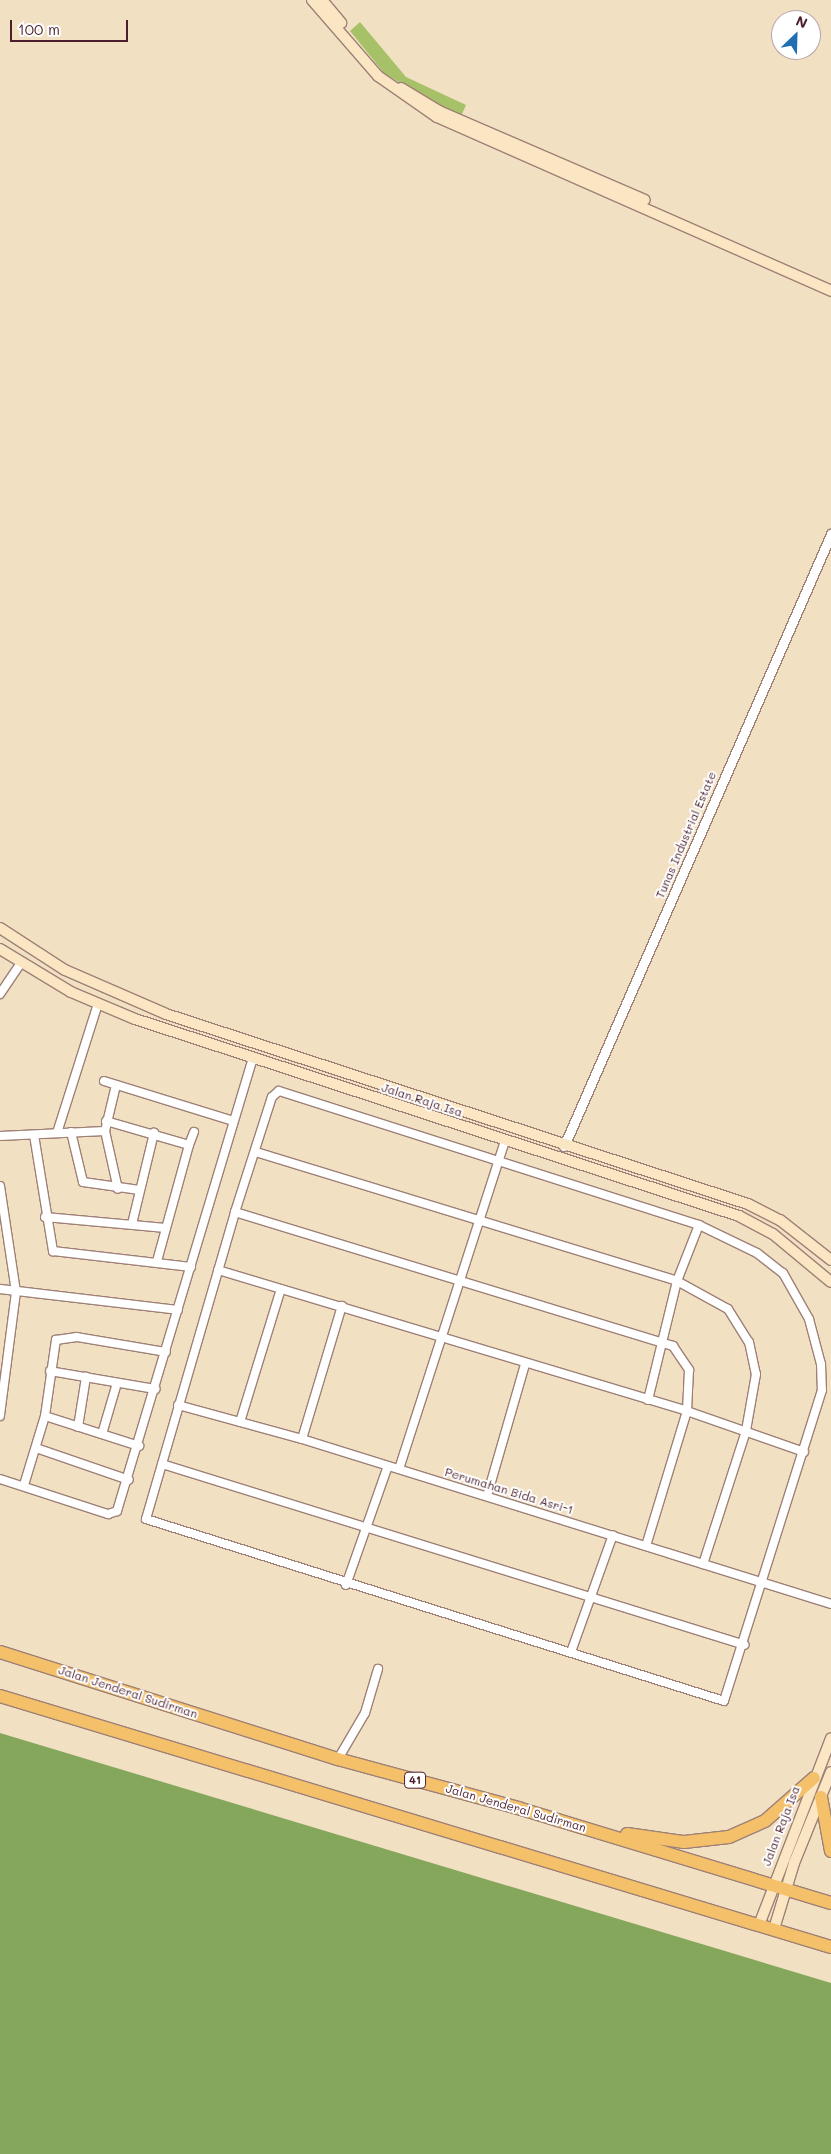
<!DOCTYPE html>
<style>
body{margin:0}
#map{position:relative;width:831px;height:2154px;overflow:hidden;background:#f2e0c3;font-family:Mali,sans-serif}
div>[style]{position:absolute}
.green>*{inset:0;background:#a6c167}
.forest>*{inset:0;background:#84a75c}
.roads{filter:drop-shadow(1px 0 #9e8077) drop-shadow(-1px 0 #9e8077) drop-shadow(0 1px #9e8077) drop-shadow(0 -1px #9e8077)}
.minor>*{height:8px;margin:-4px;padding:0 4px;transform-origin:4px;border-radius:4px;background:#fff}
.tertiary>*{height:9px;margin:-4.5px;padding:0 4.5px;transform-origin:4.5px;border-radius:4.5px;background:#fff}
.secondary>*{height:10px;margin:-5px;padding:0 5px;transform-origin:5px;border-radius:5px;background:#fbe6c3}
.trunk>*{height:12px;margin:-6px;padding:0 6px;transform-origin:6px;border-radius:6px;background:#f4c16a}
span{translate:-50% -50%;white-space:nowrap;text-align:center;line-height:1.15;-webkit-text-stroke:4px #fff;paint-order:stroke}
.shield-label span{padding:1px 4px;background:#fff;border:1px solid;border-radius:4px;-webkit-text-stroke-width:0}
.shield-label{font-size:11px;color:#4a1f2b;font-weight:700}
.street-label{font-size:12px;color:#4a1f2b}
.north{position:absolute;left:771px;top:10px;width:50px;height:50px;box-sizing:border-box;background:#fff;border:1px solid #b7a5aa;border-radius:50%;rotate:24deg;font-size:14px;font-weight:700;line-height:20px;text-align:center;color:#4a1f2b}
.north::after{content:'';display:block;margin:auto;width:18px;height:22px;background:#1f6fb2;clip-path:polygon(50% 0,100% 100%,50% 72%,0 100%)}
.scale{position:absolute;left:10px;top:20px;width:118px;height:22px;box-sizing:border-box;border:2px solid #4a1f2b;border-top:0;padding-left:6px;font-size:15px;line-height:18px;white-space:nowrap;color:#4a1f2b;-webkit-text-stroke:4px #fff;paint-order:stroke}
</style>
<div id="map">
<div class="green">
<i style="clip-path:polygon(360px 22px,406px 77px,466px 105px,462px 114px,449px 113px,384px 73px,350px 31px)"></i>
</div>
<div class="forest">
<i style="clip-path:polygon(0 1733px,831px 1983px,831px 2154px,0 2154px)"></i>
</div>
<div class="roads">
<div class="minor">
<i style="left:0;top:994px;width:37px;rotate:-56deg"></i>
<i style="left:104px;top:1081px;width:135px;rotate:17.2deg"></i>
<i style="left:116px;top:1085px;width:47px;rotate:103.4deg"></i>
<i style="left:105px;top:1131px;width:59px;rotate:77.4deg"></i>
<i style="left:279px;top:1091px;width:441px;rotate:17.7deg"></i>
<i style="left:699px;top:1225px;width:64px;rotate:25.8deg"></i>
<i style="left:757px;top:1253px;width:33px;rotate:38deg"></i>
<i style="left:783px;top:1273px;width:53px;rotate:60.5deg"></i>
<i style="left:809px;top:1319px;width:47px;rotate:75.1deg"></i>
<i style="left:821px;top:1364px;width:26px;rotate:88deg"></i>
<i style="left:822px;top:1390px;width:326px;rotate:107.5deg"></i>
<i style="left:724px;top:1701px;width:606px;rotate:-162.52deg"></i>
<i style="left:146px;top:1519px;width:320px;rotate:-73.8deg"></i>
<i style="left:235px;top:1212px;width:121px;rotate:-72.2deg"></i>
<i style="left:272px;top:1097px;width:9px;rotate:-41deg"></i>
<i style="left:106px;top:1121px;width:86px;rotate:16.1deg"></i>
<i style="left:189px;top:1145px;width:120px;rotate:105.4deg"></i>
<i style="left:71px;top:1132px;width:51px;rotate:76.5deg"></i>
<i style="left:83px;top:1182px;width:57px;rotate:8.1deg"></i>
<i style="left:57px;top:1133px;width:135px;rotate:-72.4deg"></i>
<i style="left:34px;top:1135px;width:118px;rotate:80.7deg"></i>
<i style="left:53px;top:1251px;width:139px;rotate:6.6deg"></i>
<i style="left:0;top:1136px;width:105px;rotate:-2.7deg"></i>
<i style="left:189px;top:1145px;width:14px;rotate:-69deg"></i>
<i style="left:256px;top:1152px;width:440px;rotate:17deg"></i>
<i style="left:677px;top:1281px;width:58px;rotate:28.8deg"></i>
<i style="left:728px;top:1309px;width:39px;rotate:58deg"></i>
<i style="left:749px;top:1342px;width:33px;rotate:78deg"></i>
<i style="left:756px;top:1374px;width:58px;rotate:100deg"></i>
<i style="left:746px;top:1431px;width:140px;rotate:107.9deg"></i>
<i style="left:0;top:1186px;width:107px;rotate:81.4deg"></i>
<i style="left:16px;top:1292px;width:125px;rotate:97.4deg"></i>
<i style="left:235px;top:1212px;width:458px;rotate:17deg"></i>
<i style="left:673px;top:1346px;width:29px;rotate:56deg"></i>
<i style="left:689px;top:1370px;width:41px;rotate:92.8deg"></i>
<i style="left:687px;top:1411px;width:141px;rotate:106.9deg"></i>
<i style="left:45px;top:1217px;width:121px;rotate:5.2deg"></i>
<i style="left:132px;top:1224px;width:94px;rotate:-76.4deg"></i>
<i style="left:218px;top:1270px;width:490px;rotate:16.7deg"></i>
<i style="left:687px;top:1411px;width:124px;rotate:19.3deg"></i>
<i style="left:0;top:1289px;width:179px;rotate:6.7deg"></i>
<i style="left:50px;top:1371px;width:107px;rotate:9.7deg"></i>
<i style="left:648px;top:1400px;width:122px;rotate:-76.3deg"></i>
<i style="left:677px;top:1281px;width:60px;rotate:-68.6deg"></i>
<i style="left:178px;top:1405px;width:129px;rotate:15.3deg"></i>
<i style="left:302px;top:1439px;width:554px;rotate:17.32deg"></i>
<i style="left:45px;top:1416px;width:99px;rotate:17.7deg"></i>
<i style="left:240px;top:1422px;width:139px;rotate:-72.9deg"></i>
<i style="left:78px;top:1427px;width:51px;rotate:-80.9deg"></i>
<i style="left:102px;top:1434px;width:53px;rotate:-73.6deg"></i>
<i style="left:302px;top:1439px;width:139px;rotate:-73.3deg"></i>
<i style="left:36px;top:1448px;width:98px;rotate:19deg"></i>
<i style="left:162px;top:1464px;width:610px;rotate:17.25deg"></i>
<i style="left:399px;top:1469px;width:345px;rotate:-72.1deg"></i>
<i style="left:0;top:1479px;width:114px;rotate:18deg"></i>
<i style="left:108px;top:1514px;width:9px;rotate:-18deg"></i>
<i style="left:117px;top:1511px;width:473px;rotate:-73.3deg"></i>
<i style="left:24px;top:1485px;width:72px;rotate:-73.1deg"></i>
<i style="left:45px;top:1416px;width:77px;rotate:-81.8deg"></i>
<i style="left:56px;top:1340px;width:21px;rotate:-8deg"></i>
<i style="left:77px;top:1337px;width:90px;rotate:9.6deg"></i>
<i style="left:487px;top:1496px;width:137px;rotate:-73.9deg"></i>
<i style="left:346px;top:1585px;width:126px;rotate:-70.6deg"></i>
<i style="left:571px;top:1652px;width:124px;rotate:-70.3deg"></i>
<i style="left:338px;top:1759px;width:53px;rotate:-59.6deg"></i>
<i style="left:365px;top:1713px;width:46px;rotate:-73.5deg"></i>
</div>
<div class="tertiary">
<i style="left:564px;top:1146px;width:668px;rotate:-66.43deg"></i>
</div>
<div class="secondary">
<i style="left:312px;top:0;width:101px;rotate:49deg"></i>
<i style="left:378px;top:76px;width:72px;rotate:34.8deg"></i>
<i style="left:437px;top:117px;width:431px;rotate:23.8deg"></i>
<i style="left:322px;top:0;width:30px;rotate:50deg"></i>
<i style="left:401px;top:88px;width:44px;rotate:31.2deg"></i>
<i style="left:439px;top:111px;width:224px;rotate:23.4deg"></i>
<i style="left:0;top:928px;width:77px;rotate:32.9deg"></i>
<i style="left:65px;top:970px;width:110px;rotate:23.5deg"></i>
<i style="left:166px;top:1014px;width:612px;rotate:18.08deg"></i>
<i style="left:748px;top:1204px;width:36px;rotate:27deg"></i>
<i style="left:780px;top:1220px;width:65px;rotate:38.1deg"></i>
<i style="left:0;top:949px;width:83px;rotate:31.2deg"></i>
<i style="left:71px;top:992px;width:69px;rotate:22.9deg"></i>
<i style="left:135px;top:1019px;width:635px;rotate:18.06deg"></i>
<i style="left:739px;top:1216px;width:38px;rotate:28deg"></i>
<i style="left:773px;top:1234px;width:75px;rotate:39.6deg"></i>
<i style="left:759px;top:1925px;width:200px;rotate:-68.9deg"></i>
<i style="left:774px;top:1929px;width:69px;rotate:-73.1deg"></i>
<i style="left:794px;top:1863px;width:98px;rotate:-67.9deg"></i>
</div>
<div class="trunk">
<i style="left:0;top:1652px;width:355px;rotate:17.6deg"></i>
<i style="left:338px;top:1759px;width:187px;rotate:15.2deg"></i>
<i style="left:518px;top:1808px;width:327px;rotate:16.9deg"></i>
<i style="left:0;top:1696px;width:868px;rotate:16.81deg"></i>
<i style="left:821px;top:1797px;width:55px;rotate:79.5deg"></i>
<i style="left:627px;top:1834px;width:58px;rotate:8deg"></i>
<i style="left:684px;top:1842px;width:45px;rotate:-6.3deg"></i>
<i style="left:729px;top:1837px;width:39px;rotate:-24deg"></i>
<i style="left:765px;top:1821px;width:65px;rotate:-41.3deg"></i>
</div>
</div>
<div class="shield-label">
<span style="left:415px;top:1780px">41</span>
</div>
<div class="street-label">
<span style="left:686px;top:835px;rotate:-67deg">Tunas Industrial Estate</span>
<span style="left:422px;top:1100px;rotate:18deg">Jalan Raja Isa</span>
<span style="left:509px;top:1491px;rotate:17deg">Perumahan Bida Asri-1</span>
<span style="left:128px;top:1692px;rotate:18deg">Jalan Jenderal Sudirman</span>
<span style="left:516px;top:1808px;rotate:16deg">Jalan Jenderal Sudirman</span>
<span style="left:781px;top:1826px;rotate:-69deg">Jalan Raja Isa</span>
</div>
<div class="north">N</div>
<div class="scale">100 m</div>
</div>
